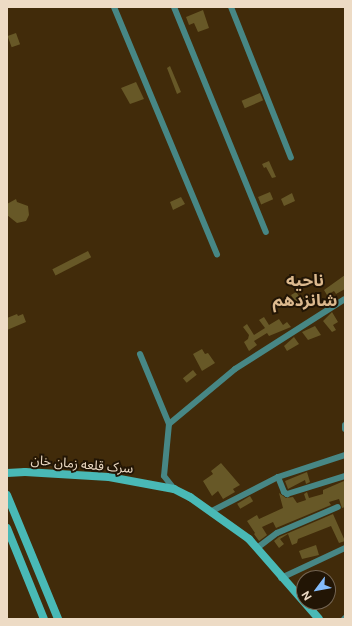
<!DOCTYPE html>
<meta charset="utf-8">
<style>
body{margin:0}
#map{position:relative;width:352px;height:626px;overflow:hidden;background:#412b0a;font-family:"Public Sans","Noto Sans Arabic",sans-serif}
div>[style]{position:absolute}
.building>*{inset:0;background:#675827;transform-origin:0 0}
.street>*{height:6px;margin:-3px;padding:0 3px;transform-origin:3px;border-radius:3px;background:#478785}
.secondary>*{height:8px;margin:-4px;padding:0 4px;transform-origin:4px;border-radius:4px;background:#49b9b6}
span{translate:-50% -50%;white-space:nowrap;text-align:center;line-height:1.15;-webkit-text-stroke:4px #221505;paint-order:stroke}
.street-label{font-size:13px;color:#eddbc5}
.district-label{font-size:17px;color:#dcb98e;font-weight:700}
.frame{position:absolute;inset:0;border:8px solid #eddbc5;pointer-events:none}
.north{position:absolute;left:296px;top:570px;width:40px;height:40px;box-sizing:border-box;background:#221505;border:1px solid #736452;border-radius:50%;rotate:238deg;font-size:11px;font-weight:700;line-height:16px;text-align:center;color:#eddbc5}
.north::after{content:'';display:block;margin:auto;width:14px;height:18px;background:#84bcfb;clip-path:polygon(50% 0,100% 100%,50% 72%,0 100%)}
</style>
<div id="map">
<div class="building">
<i style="clip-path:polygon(203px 10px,209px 28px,198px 32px,194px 23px,189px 25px,186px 17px)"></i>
<i style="left:16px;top:33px;width:12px;height:9px;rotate:70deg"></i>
<i style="clip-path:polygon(170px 66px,181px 92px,177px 94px,167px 68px)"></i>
<i style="clip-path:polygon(136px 82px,144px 99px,130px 104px,121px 88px)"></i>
<i style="left:260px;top:93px;width:8px;height:20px;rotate:67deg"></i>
<i style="clip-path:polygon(269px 161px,276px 177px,272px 178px,266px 167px,264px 168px,262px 164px)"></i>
<i style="left:270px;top:192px;width:8px;height:13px;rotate:67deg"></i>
<i style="clip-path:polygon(292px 193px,295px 201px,284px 206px,281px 199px)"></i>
<i style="clip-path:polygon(181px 197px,185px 204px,173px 210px,170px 202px)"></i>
<i style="clip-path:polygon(16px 199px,17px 202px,28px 206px,29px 215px,26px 221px,17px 223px,7px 215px,7px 204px)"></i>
<i style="left:88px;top:251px;width:7px;height:40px;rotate:63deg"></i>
<i style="clip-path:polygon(345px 275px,345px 289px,336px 294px,334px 291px,327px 295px,324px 290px)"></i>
<i style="clip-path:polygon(296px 292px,301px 299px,308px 294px,315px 304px,310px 308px,307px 304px,299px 307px,291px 295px)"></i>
<i style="clip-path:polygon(332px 312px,338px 322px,333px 325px,336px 330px,332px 332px,323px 321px)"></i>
<i style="clip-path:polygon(17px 314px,18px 316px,23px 314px,26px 322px,7px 330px,7px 318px)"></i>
<i style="clip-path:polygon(264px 317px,269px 325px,279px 319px,283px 325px,287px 322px,291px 327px,269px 336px,267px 333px,254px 341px,257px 345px,249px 351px,244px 342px,248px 339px,249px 335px,243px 327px,247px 324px,254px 335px,265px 328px,259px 320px)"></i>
<i style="clip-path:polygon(315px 326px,321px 335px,308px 340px,302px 332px)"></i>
<i style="clip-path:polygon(294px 337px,299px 344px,287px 351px,284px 346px)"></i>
<i style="clip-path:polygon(202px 349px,205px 354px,208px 353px,215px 363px,202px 371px,193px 354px)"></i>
<i style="left:193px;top:370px;width:6px;height:13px;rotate:51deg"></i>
<i style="clip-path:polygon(221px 463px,240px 485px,233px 489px,235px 492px,223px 499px,218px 491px,212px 496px,203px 481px,213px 474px,211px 471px)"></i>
<i style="clip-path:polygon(307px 472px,310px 482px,306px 484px,305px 480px,288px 489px,285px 481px)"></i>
<i style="clip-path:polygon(344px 481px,345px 507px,342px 508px,339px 499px,329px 502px,331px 505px,276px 528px,273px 522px,262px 527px,267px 535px,259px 541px,254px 534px,255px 533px,247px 521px,257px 515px,259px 519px,283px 508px,279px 493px,286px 498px,293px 497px,297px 503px,306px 500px,304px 494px,307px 492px,309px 498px,323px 494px,323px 490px)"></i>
<i style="left:250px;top:496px;width:6px;height:15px;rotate:59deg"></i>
<i style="clip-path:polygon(333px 514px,345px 541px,339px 543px,331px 526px,298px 539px,297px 543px,292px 545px,288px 534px,280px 539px,284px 544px,279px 548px,274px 541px,279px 537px)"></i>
<i style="clip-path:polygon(316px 545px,319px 555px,302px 559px,299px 551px)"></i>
</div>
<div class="street">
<i style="left:114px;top:7px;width:268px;rotate:67.4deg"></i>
<i style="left:174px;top:7px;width:243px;rotate:67.8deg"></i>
<i style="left:231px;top:7px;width:162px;rotate:68.3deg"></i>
<i style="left:140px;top:354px;width:76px;rotate:67.5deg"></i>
<i style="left:169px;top:424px;width:52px;rotate:95.5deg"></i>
<i style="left:164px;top:476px;width:16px;rotate:52deg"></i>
<i style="left:169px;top:424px;width:86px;rotate:-39.8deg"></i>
<i style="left:235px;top:369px;width:130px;rotate:-32.5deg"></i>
<i style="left:345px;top:425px;width:4px;rotate:90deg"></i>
<i style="left:278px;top:477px;width:16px;rotate:68deg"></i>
<i style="left:284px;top:492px;width:4px;rotate:34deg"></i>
<i style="left:287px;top:494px;width:61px;rotate:-17.2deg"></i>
<i style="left:212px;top:511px;width:74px;rotate:-27.3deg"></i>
<i style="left:278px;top:477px;width:71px;rotate:-18.2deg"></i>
<i style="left:257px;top:548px;width:25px;rotate:-37deg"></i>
<i style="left:277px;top:533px;width:66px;rotate:-23.1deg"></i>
<i style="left:281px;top:578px;width:71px;rotate:-25.1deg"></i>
<i style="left:344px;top:619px;width:1px;rotate:-45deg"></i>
</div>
<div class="secondary">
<i style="left:7px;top:473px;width:18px;rotate:-3deg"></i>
<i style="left:25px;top:472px;width:84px;rotate:3.4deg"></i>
<i style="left:109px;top:477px;width:66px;rotate:10.5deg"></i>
<i style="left:174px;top:489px;width:18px;rotate:27deg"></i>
<i style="left:190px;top:497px;width:72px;rotate:35.4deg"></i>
<i style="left:249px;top:539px;width:106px;rotate:48.8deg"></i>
<i style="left:7px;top:495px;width:134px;rotate:67.6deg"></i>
<i style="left:7px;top:528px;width:98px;rotate:67.9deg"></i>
</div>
<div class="street-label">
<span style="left:82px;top:465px;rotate:5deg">سرک قلعه زمان خان</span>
</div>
<div class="district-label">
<span style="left:305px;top:291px">ناحیه<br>شانزدهم</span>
</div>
<div class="frame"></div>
<div class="north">N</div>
</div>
